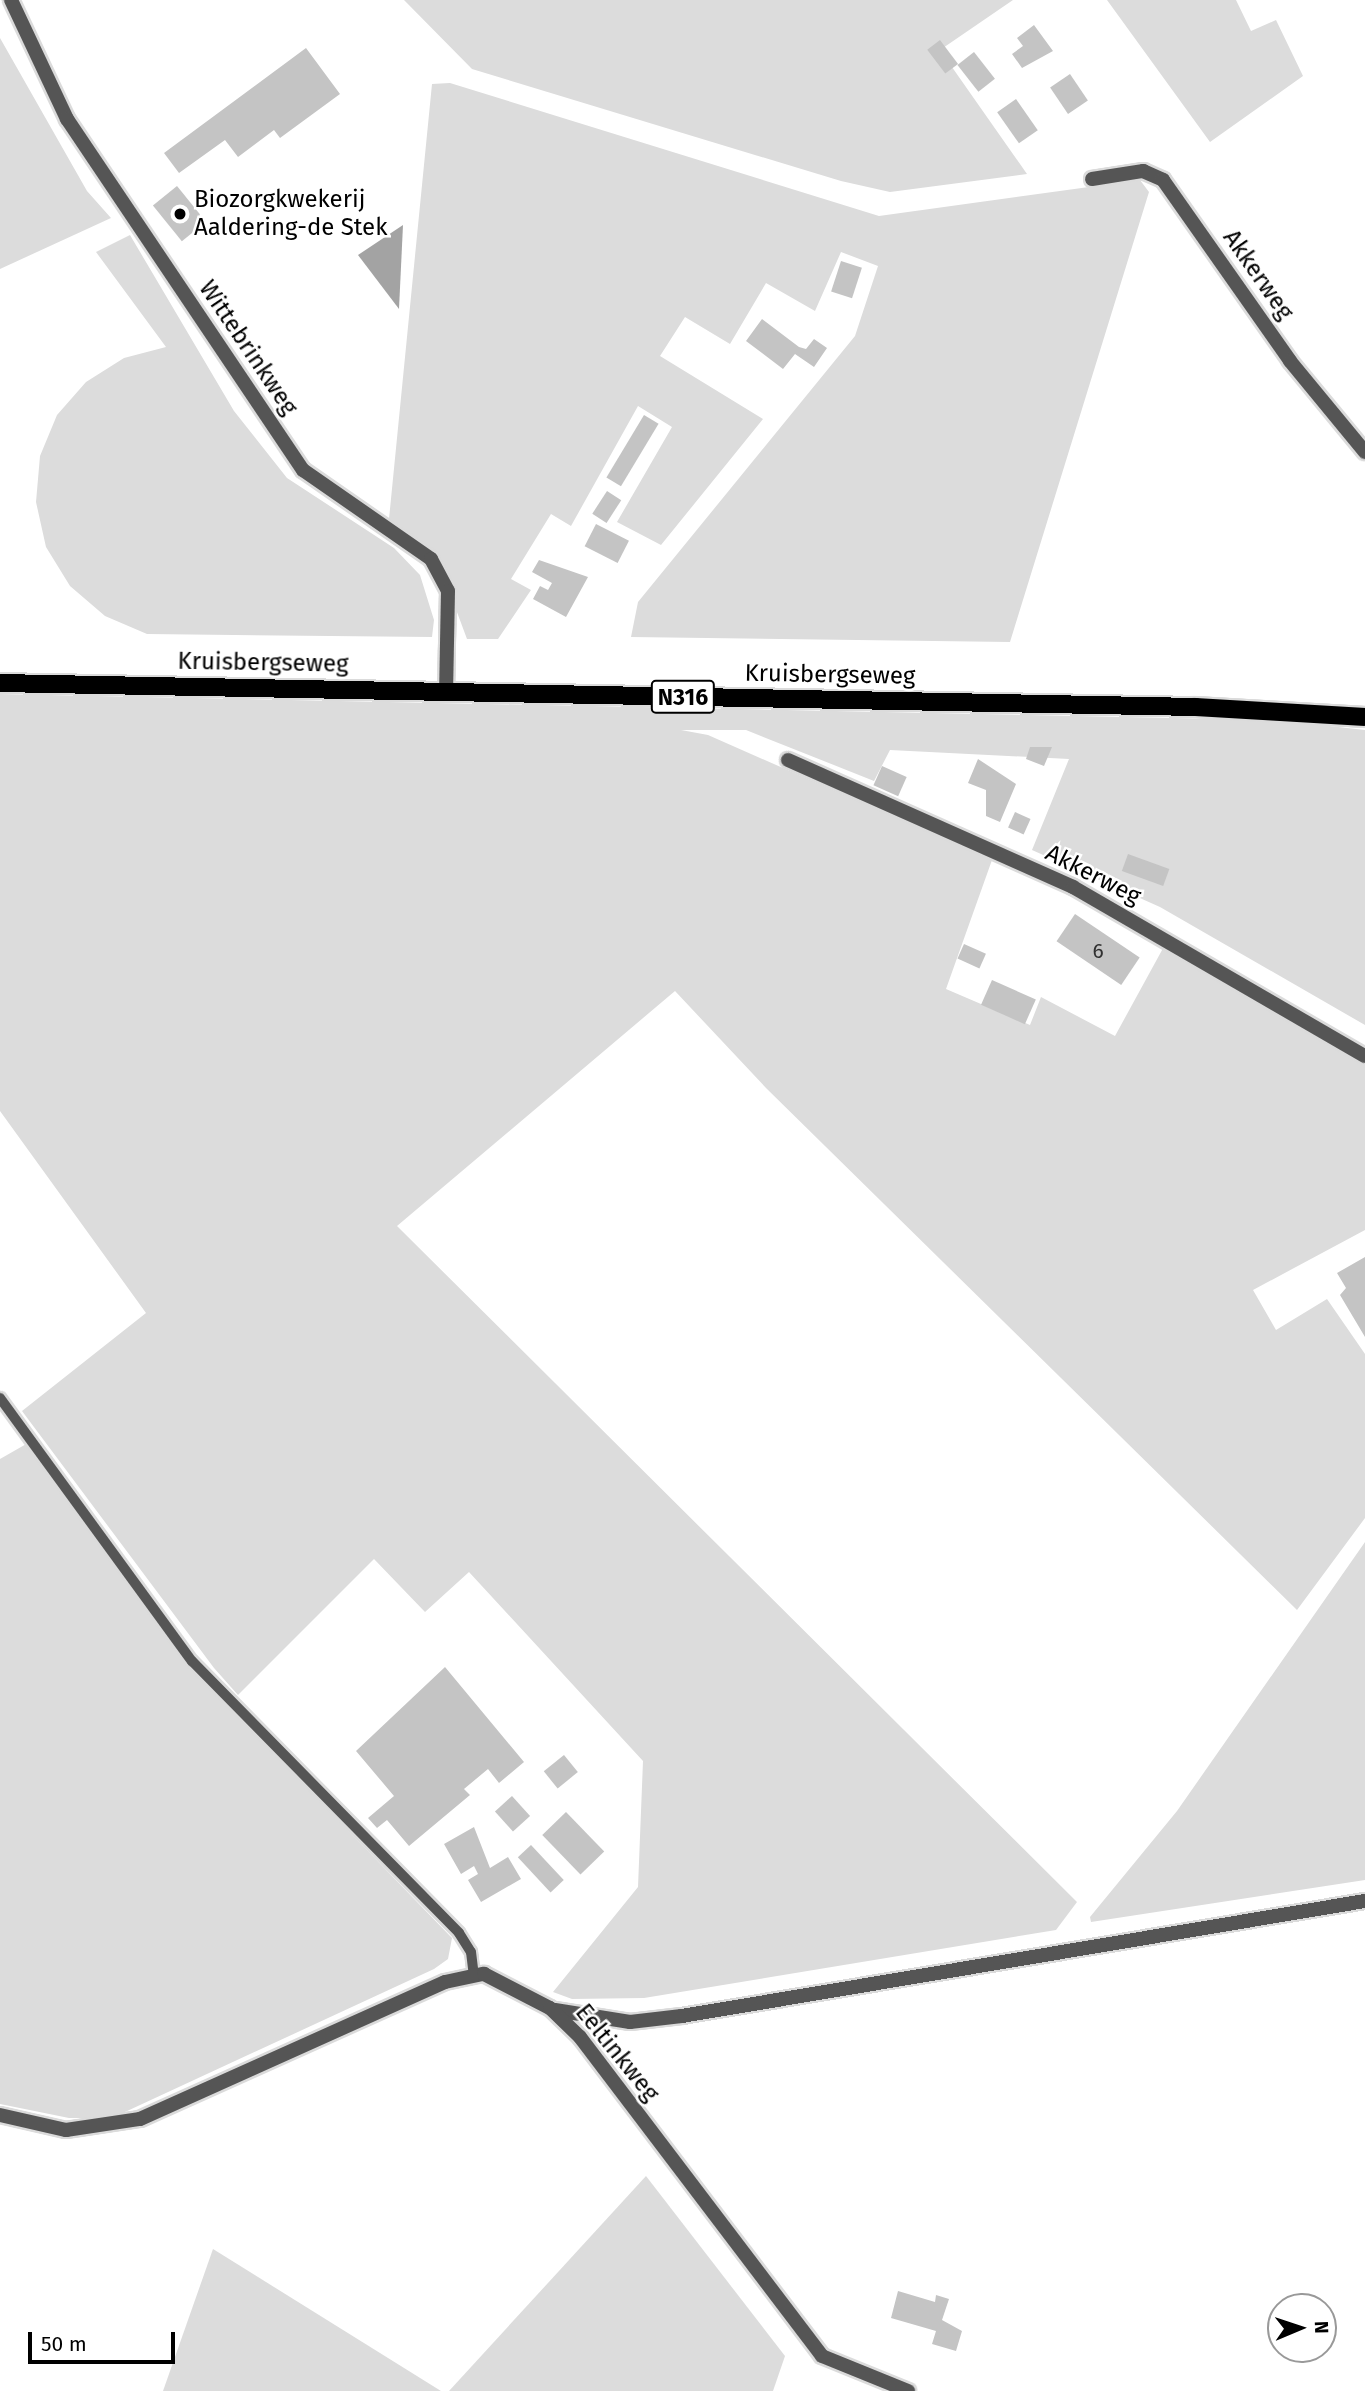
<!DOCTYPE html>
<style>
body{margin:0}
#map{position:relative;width:1365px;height:2391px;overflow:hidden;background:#fff;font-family:"Fira Sans",sans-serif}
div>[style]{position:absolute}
.green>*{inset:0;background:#dcdcdc}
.water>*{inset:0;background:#a3a3a3}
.building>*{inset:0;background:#c4c4c4;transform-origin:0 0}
.roads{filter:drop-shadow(2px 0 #dbdbdb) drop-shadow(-2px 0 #dbdbdb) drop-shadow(0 2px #dbdbdb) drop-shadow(0 -2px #dbdbdb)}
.service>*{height:10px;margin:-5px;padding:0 5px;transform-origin:5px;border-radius:5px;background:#555}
.minor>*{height:14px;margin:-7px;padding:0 7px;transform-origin:7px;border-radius:7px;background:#555}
.primary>*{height:18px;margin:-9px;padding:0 9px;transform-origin:9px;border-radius:9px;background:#000}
.dots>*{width:19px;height:19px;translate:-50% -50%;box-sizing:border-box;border:4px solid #fff;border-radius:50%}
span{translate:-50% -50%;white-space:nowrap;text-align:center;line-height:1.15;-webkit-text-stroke:5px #fff;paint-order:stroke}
.number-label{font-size:21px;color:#313131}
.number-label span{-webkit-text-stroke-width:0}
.shield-label span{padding:2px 5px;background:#fff;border:2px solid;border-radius:5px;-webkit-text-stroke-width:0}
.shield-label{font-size:23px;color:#000;font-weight:700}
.poi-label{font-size:24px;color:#000}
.left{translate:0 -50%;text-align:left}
.street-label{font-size:24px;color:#000}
.north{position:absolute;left:1267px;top:2293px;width:70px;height:70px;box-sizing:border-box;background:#fff;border:2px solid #999;border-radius:50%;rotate:88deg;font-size:19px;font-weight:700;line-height:28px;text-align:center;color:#000}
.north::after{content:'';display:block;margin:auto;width:24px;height:32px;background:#000;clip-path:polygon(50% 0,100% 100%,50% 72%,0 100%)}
.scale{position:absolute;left:28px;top:2332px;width:147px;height:32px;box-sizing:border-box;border:4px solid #000;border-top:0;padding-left:9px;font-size:21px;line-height:24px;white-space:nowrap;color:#000;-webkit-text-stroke:5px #fff;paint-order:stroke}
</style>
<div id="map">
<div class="green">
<i style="clip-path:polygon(404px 0,1013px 0,940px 50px,1027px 174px,890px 192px,841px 181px,472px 69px)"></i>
<i style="clip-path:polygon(1107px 0,1236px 0,1251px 31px,1276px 20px,1303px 76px,1210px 142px)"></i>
<i style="clip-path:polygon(0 38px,87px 191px,111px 218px,0 269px)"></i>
<i style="clip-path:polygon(450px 83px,879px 216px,1140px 180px,1149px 192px,1010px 642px,631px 637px,638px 602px,855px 336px,878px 266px,841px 252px,815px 311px,766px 283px,730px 344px,685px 317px,660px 356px,763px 419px,661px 545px,617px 522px,672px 427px,638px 406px,571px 526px,551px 514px,511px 579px,531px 590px,498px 639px,467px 639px,445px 580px,424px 547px,389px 519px,432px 84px)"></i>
<i style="clip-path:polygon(130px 235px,234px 411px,287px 478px,394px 548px,420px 575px,434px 620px,432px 637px,147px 634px,105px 616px,70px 586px,46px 547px,36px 502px,40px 456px,57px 415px,86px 382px,124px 358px,166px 347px,96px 252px)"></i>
<i style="clip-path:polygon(0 694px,1276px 720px,1365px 730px,1365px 1025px,1160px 907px,1032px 850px,1069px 759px,890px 750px,874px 781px,746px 730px,681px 730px,708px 735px,992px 860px,946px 989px,1030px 1025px,1041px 997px,1115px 1036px,1167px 941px,1365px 1062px,1365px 1230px,1253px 1290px,1276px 1330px,1327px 1299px,1365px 1354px,1365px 1518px,1297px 1610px,766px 1088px,675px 991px,397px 1226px,1077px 1902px,1056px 1930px,644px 1998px,572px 1999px,553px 1992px,638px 1887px,643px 1761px,469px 1572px,425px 1612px,374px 1559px,238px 1695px,214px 1668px,22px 1411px,146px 1313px,0 1111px)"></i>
<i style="clip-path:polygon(28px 1443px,218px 1696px,452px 1938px,448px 1959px,434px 1969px,112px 2118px,69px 2118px,0 2104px,0 1459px)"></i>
<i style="clip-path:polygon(1365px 1542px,1365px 1880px,1091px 1922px,1090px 1917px,1177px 1811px)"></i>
<i style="clip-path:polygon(646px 2176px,785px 2356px,773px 2391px,449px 2391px)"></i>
<i style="clip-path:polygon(213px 2249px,441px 2391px,163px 2391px)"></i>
</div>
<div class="water">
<i style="clip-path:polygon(403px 225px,399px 309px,358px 255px)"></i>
</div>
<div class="building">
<i style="clip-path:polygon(1034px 25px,1053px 51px,1022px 68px,1012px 54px,1023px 46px,1017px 38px)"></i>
<i style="left:940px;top:40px;width:30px;height:16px;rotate:53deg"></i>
<i style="clip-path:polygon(306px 48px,340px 94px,280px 138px,274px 130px,238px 157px,225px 140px,179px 173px,164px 153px)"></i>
<i style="left:974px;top:52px;width:34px;height:21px;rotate:52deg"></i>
<i style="left:1070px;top:74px;width:32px;height:24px;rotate:56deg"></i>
<i style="left:1016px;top:99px;width:38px;height:23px;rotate:55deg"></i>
<i style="left:177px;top:186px;width:46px;height:31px;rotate:51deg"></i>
<i style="left:841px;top:261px;width:22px;height:32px;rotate:18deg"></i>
<i style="clip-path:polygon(762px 319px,799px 347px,806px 349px,814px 339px,827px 348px,814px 367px,795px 354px,783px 369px,746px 341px)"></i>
<i style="left:644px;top:415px;width:17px;height:73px;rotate:31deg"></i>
<i style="left:607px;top:491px;width:17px;height:27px;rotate:33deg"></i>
<i style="left:596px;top:524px;width:37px;height:25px;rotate:27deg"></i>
<i style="clip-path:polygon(539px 560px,588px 577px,566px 617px,533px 599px,540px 586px,548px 590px,552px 583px,532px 572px)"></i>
<i style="clip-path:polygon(1030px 747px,1052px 747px,1044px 766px,1026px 759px)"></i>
<i style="clip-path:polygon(978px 759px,1016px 784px,1000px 822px,986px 816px,986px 790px,968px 783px)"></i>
<i style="left:882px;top:766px;width:27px;height:21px;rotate:24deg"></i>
<i style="left:1015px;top:812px;width:17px;height:17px;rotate:24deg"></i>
<i style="left:1128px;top:854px;width:44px;height:18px;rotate:20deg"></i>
<i style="left:1075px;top:914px;width:78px;height:33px;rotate:34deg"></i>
<i style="left:964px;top:944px;width:24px;height:16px;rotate:24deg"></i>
<i style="left:992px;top:980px;width:48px;height:27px;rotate:24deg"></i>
<i style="clip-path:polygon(1365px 1257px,1365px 1337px,1340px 1295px,1346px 1288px,1337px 1273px)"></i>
<i style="clip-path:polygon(445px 1667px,524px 1762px,499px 1783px,488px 1769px,464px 1789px,470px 1795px,409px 1846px,387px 1820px,377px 1828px,368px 1818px,394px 1796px,356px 1751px)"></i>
<i style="left:564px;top:1755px;width:22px;height:26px;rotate:51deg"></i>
<i style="left:512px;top:1796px;width:27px;height:23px;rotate:48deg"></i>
<i style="left:566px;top:1812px;width:55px;height:33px;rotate:46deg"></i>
<i style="clip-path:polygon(474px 1827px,490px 1868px,508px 1857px,521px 1879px,481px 1902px,468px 1880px,478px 1874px,474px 1866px,461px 1874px,444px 1844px)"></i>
<i style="left:531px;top:1845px;width:48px;height:18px;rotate:47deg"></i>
<i style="clip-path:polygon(898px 2291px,935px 2302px,936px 2295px,949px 2299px,942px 2320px,962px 2331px,956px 2351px,932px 2344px,936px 2331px,891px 2318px)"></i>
</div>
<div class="roads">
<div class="service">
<i style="left:0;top:1398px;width:326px;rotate:53.9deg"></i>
<i style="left:192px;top:1661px;width:381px;rotate:45.5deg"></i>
<i style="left:459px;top:1933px;width:22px;rotate:58deg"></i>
<i style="left:471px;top:1952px;width:24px;rotate:83deg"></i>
</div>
<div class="minor">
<i style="left:11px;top:0;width:132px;rotate:64.8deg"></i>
<i style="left:67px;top:119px;width:423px;rotate:56.1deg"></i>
<i style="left:303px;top:470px;width:156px;rotate:34.8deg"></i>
<i style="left:431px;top:559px;width:36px;rotate:62deg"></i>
<i style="left:448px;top:591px;width:100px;rotate:91.1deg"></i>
<i style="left:1092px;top:179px;width:52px;rotate:-8.9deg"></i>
<i style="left:1143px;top:171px;width:22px;rotate:24deg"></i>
<i style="left:1163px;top:180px;width:221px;rotate:54.9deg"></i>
<i style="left:1290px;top:361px;width:118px;rotate:50.5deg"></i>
<i style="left:788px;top:760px;width:312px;rotate:24deg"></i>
<i style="left:1073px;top:887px;width:337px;rotate:30.1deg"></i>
<i style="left:555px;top:2010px;width:76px;rotate:9.1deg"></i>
<i style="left:630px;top:2022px;width:52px;rotate:-6.6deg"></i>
<i style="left:682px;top:2016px;width:693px;rotate:-9.56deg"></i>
<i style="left:0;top:2115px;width:68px;rotate:12.8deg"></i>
<i style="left:66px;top:2130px;width:75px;rotate:-8.5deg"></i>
<i style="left:140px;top:2119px;width:334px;rotate:-24.2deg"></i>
<i style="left:445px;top:1982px;width:40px;rotate:-12deg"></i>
<i style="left:484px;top:1974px;width:74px;rotate:27.3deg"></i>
<i style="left:550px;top:2008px;width:42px;rotate:44deg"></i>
<i style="left:580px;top:2037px;width:400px;rotate:52.8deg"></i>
<i style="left:822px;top:2356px;width:93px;rotate:22.1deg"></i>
</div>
<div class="primary">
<i style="left:0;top:683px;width:1196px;rotate:1.15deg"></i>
<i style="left:1196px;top:707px;width:169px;rotate:3.4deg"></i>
</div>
</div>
<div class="dots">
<i style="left:180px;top:214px;background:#000"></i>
</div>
<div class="number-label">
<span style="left:1098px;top:951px">6</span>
</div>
<div class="shield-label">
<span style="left:683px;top:697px">N316</span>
</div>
<div class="poi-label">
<span class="left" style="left:194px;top:214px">Biozorgkwekerij<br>Aaldering-de Stek</span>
</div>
<div class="street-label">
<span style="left:1258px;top:275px;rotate:55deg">Akkerweg</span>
<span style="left:248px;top:348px;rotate:56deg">Wittebrinkweg</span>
<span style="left:263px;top:663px;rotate:1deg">Kruisbergseweg</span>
<span style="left:830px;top:675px;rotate:1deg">Kruisbergseweg</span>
<span style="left:1093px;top:875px;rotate:27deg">Akkerweg</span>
<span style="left:617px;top:2053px;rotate:51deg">Eeltinkweg</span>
</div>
<div class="north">N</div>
<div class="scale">50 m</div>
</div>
